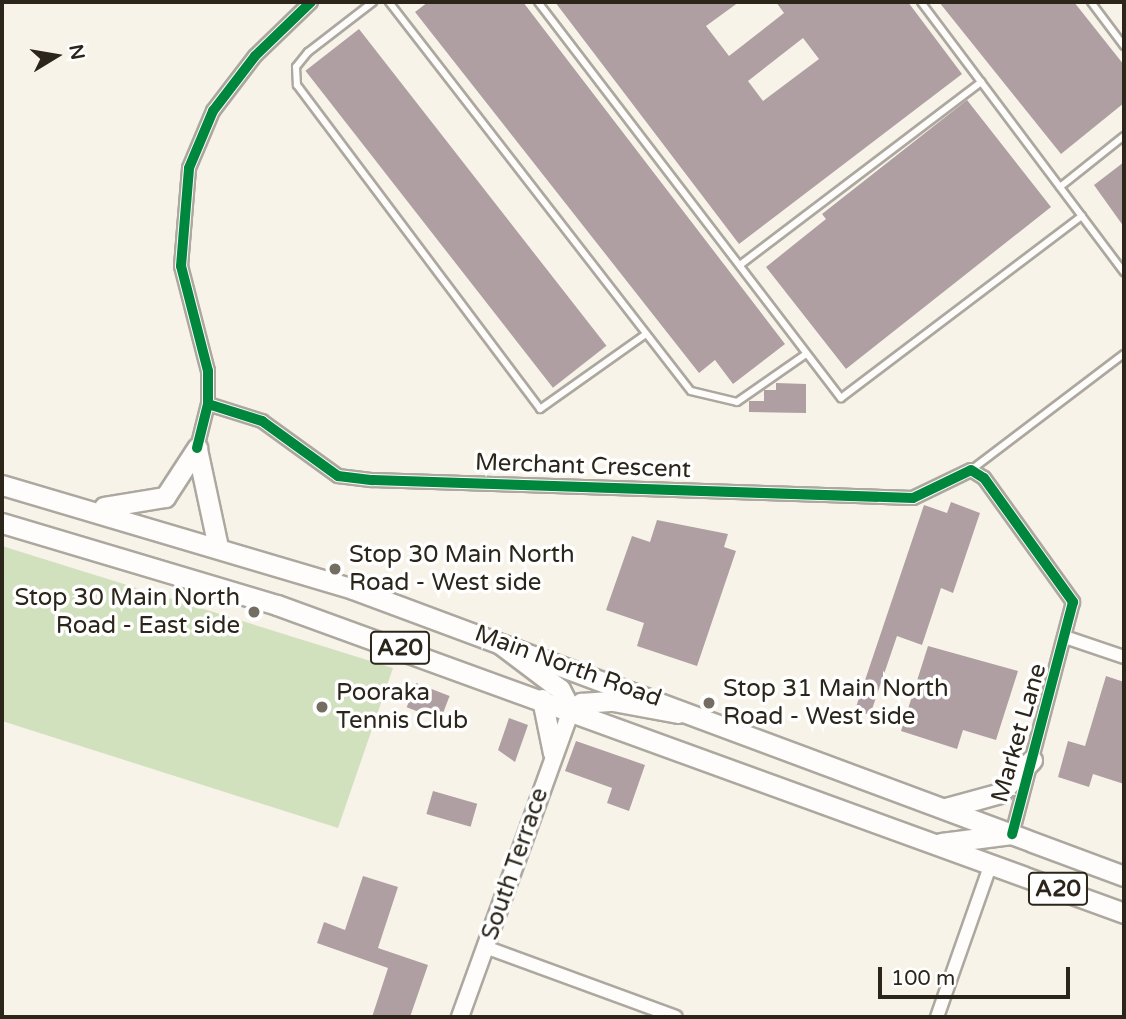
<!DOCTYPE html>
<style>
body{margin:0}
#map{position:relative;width:1126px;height:1019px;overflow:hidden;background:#f8f3e9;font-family:"Varela Round",sans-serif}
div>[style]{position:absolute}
.green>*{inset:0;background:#d2e1bd}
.building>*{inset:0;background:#af9fa3;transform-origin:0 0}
.roads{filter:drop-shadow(2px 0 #ada89f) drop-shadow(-2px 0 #ada89f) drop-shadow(0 2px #ada89f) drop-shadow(0 -2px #ada89f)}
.service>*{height:6px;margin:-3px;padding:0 3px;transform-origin:3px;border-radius:3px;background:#fefdfc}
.minor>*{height:12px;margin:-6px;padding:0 6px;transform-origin:6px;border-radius:6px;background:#fefdfc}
.tertiary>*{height:16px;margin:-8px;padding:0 8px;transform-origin:8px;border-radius:8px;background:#fefdfc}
.trunk>*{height:19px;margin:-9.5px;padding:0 9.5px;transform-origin:9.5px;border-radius:9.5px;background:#fefdfc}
.cycleway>*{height:10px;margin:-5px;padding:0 5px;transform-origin:5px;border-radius:5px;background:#00873e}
.dots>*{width:19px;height:19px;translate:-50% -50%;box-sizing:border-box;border:4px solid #fff;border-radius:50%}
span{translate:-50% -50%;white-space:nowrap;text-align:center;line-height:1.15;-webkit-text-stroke:7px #fff;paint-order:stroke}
.shield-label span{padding:2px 5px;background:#fff;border:2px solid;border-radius:5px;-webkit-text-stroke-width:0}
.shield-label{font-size:23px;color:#2b251a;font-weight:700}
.street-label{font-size:24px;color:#2b251a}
.poi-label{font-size:24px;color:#2b251a}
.left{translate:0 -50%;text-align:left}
.right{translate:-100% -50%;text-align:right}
.frame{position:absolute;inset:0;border:4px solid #2b251a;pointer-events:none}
.north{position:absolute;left:21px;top:21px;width:70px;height:70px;-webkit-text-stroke:5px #fff;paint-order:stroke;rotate:79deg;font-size:19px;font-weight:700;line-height:28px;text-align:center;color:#2b251a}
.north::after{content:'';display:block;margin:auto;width:24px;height:32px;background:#2b251a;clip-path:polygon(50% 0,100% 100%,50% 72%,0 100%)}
.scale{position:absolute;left:878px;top:967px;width:192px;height:32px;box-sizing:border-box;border:4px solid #2b251a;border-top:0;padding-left:9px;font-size:21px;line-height:24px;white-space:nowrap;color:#2b251a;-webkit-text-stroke:5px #fff;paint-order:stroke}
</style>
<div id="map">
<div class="green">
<i style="clip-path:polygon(2px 546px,393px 668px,338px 828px,2px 721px)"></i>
</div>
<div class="building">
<i style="clip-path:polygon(428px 2px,523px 2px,785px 344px,733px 384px,715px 360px,699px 373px,415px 12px)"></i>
<i style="clip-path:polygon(evenodd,555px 2px,739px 2px,706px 26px,729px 56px,784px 13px,776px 2px,908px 2px,962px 74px,739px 244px,555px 2px,803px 38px,819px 59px,763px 101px,748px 81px,803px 38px)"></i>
<i style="clip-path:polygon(939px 2px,1074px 2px,1124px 65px,1124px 103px,1061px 154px)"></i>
<i style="left:359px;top:29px;width:402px;height:68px;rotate:52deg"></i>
<i style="clip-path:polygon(967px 100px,1051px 207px,846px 369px,766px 267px,826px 219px,822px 214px)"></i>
<i style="clip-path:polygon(1124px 162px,1124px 227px,1094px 185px)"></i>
<i style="clip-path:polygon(776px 383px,806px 384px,806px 413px,749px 412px,749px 401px,764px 401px,764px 390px,776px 390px)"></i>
<i style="clip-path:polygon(951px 502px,980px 513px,953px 593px,941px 588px,922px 645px,897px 636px,870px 715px,855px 710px,924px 505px,947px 513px)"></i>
<i style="clip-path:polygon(657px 520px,728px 534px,724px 547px,736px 551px,697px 666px,637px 646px,644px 623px,606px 610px,632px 536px,650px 542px)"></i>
<i style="clip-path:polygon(928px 646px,1018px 671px,996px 740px,963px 730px,957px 749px,901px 731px)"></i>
<i style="clip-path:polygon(1106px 676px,1124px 682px,1124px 784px,1093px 774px,1089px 787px,1058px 777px,1068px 741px,1085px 746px)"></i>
<i style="left:416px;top:683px;width:36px;height:26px;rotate:21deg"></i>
<i style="clip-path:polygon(509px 718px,528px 725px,515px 762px,498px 750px)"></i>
<i style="clip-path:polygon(576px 741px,645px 765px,629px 811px,607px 803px,612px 788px,565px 771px)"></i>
<i style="left:433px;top:791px;width:46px;height:24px;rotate:16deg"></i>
<i style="clip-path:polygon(363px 876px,398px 887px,378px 948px,428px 965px,410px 1017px,372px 1017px,388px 968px,317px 943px,324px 922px,345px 930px)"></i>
</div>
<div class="roads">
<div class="service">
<i style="left:373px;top:2px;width:82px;rotate:142.4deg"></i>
<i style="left:308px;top:52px;width:19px;rotate:129deg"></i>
<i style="left:296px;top:67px;width:18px;rotate:87deg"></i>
<i style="left:297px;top:85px;width:405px;rotate:53.1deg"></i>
<i style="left:540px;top:409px;width:130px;rotate:-35.3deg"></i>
<i style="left:389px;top:2px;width:492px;rotate:52.2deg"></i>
<i style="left:691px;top:391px;width:47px;rotate:13.4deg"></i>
<i style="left:737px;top:402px;width:84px;rotate:-34.8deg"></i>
<i style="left:538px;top:2px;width:499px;rotate:52.6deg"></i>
<i style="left:841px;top:398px;width:302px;rotate:-37.1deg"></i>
<i style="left:921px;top:2px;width:338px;rotate:53.1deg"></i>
<i style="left:1091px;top:2px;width:55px;rotate:53.1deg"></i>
<i style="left:1060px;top:187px;width:82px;rotate:-38.6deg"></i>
<i style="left:740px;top:265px;width:303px;rotate:-37.2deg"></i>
<i style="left:971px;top:470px;width:192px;rotate:-37.2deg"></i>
</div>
<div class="minor">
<i style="left:208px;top:404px;width:57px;rotate:17.5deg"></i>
<i style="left:262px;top:421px;width:94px;rotate:35.9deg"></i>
<i style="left:338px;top:476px;width:35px;rotate:7deg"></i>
<i style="left:373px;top:480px;width:540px;rotate:1.91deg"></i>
<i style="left:913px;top:498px;width:64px;rotate:-25.8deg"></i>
<i style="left:971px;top:470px;width:15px;rotate:32deg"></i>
<i style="left:984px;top:478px;width:153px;rotate:54.3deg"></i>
<i style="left:1073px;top:602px;width:240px;rotate:104.7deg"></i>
<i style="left:197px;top:448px;width:45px;rotate:-76deg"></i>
<i style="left:208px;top:404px;width:33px;rotate:-90deg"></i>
<i style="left:208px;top:371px;width:108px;rotate:-104.4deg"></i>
<i style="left:181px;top:266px;width:98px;rotate:-85.3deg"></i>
<i style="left:189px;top:168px;width:62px;rotate:-67.2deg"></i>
<i style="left:213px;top:111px;width:69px;rotate:-52.6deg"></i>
<i style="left:255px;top:56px;width:78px;rotate:-44deg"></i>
<i style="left:1068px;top:638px;width:59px;rotate:18.7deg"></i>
<i style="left:485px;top:947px;width:203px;rotate:20.1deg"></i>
<i style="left:937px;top:1017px;width:162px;rotate:-70.6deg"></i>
</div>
<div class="tertiary">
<i style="left:460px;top:1017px;width:326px;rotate:-70.1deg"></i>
</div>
<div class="trunk">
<i style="left:197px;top:449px;width:100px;rotate:77.9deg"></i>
<i style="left:2px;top:485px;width:366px;rotate:16.5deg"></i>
<i style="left:353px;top:589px;width:823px;rotate:20.42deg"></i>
<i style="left:104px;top:507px;width:62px;rotate:-9.3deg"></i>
<i style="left:165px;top:497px;width:59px;rotate:-56.9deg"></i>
<i style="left:2px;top:523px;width:287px;rotate:16.6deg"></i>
<i style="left:277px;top:605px;width:901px;rotate:19.98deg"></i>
<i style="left:500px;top:644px;width:75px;rotate:36.9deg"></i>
<i style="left:560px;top:689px;width:25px;rotate:63deg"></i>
<i style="left:542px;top:699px;width:55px;rotate:78.5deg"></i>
<i style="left:571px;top:711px;width:13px;rotate:-39deg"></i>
<i style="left:581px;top:703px;width:32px;rotate:-4deg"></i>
<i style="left:613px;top:701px;width:66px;rotate:10.5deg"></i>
<i style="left:946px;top:808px;width:56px;rotate:-15.5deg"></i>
<i style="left:1000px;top:793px;width:46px;rotate:-45.9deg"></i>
<i style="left:941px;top:843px;width:71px;rotate:-7.3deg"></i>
</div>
</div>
<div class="cycleway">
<i style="left:208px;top:404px;width:57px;rotate:17.5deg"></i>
<i style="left:262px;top:421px;width:94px;rotate:35.9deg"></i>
<i style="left:338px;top:476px;width:35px;rotate:7deg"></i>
<i style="left:373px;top:480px;width:540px;rotate:1.91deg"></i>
<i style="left:913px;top:498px;width:64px;rotate:-25.8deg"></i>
<i style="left:971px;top:470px;width:15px;rotate:32deg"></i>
<i style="left:984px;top:478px;width:153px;rotate:54.3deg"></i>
<i style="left:1073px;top:602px;width:240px;rotate:104.7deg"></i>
<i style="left:197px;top:448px;width:45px;rotate:-76deg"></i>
<i style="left:208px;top:404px;width:33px;rotate:-90deg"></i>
<i style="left:208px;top:371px;width:108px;rotate:-104.4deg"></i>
<i style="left:181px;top:266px;width:98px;rotate:-85.3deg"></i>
<i style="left:189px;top:168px;width:62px;rotate:-67.2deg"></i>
<i style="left:213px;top:111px;width:69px;rotate:-52.6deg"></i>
<i style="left:255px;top:56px;width:78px;rotate:-44deg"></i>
</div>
<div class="dots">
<i style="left:335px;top:569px;background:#736d62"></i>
<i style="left:254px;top:612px;background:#736d62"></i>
<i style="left:709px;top:703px;background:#736d62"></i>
<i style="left:322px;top:707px;background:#736d62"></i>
</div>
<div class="shield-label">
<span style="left:400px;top:648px">A20</span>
<span style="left:1058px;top:889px">A20</span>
</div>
<div class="street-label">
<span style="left:583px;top:466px;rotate:2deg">Merchant Crescent</span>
<span style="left:568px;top:666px;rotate:20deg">Main North Road</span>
<span style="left:1019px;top:733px;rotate:-74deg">Market Lane</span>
<span style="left:515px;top:864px;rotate:-71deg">South Terrace</span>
</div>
<div class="poi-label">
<span class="left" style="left:349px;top:569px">Stop 30 Main North<br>Road - West side</span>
<span class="right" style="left:240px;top:612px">Stop 30 Main North<br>Road - East side</span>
<span class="left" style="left:723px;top:703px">Stop 31 Main North<br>Road - West side</span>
<span class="left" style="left:336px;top:707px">Pooraka<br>Tennis Club</span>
</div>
<div class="frame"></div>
<div class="north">N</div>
<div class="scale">100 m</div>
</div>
